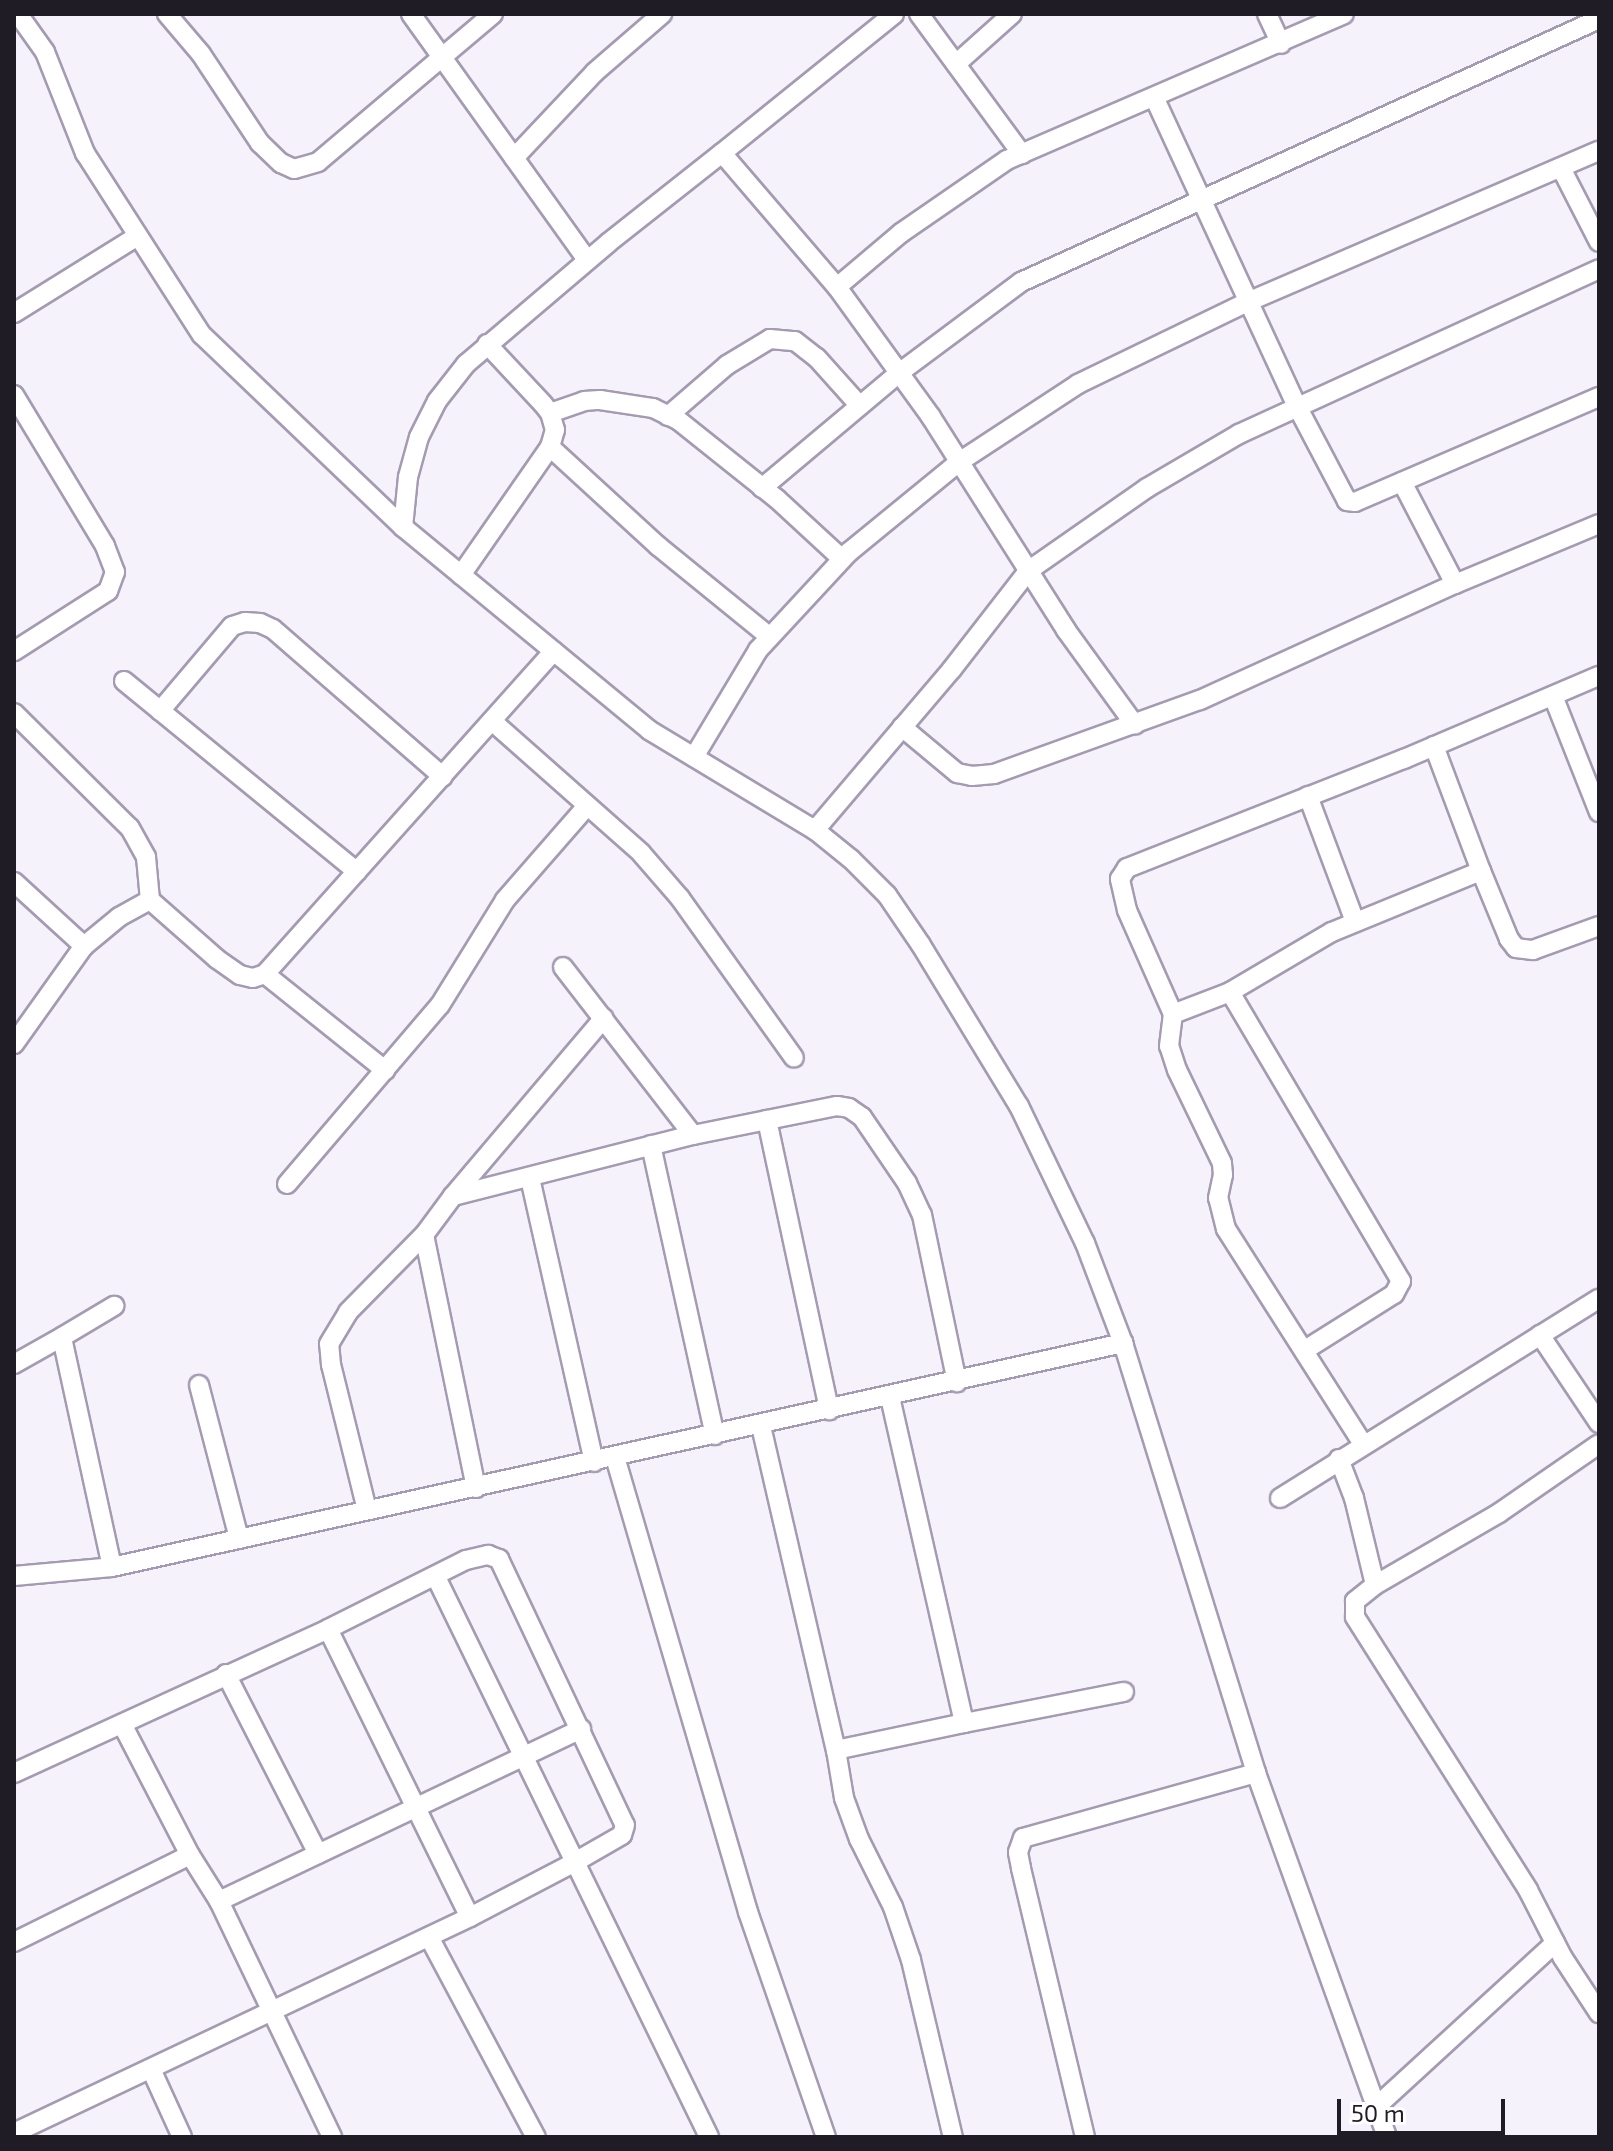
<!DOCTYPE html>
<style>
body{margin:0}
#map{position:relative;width:1613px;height:2151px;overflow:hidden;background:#f6f2fc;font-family:"Exo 2",sans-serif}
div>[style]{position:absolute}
.roads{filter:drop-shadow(2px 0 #a59bb1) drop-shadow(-2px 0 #a59bb1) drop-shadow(0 2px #a59bb1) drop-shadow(0 -2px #a59bb1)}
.street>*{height:18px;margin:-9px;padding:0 9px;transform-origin:9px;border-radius:9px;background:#fff}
span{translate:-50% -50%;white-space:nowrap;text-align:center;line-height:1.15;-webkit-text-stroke:6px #fff;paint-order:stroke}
.frame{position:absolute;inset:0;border:16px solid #201c25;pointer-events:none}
.scale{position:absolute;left:1337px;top:2099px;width:168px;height:36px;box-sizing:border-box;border:4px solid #201c25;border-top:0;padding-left:10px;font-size:24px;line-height:28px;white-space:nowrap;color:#201c25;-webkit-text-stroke:6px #fff;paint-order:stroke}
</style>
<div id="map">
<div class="roads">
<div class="street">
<i style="left:18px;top:14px;width:47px;rotate:54.6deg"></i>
<i style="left:45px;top:52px;width:109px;rotate:68.4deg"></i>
<i style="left:85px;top:153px;width:216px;rotate:57.3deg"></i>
<i style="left:202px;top:335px;width:278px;rotate:43.7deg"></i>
<i style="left:403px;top:527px;width:319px;rotate:39.5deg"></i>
<i style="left:649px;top:730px;width:194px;rotate:31.1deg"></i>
<i style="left:815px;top:830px;width:46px;rotate:38.9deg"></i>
<i style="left:851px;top:859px;width:51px;rotate:45deg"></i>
<i style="left:887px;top:895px;width:60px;rotate:55.8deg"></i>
<i style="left:921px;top:945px;width:188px;rotate:58.7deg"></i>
<i style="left:1019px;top:1106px;width:152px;rotate:64.3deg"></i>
<i style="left:1085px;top:1243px;width:107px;rotate:69.2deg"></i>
<i style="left:1123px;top:1343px;width:450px;rotate:72.8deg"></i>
<i style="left:1256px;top:1773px;width:387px;rotate:70.2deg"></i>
<i style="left:167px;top:14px;width:52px;rotate:49.6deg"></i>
<i style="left:201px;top:54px;width:107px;rotate:56.5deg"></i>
<i style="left:260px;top:143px;width:29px;rotate:44deg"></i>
<i style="left:281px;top:163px;width:14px;rotate:25deg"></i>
<i style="left:294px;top:169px;width:25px;rotate:-16deg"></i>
<i style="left:318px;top:162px;width:229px;rotate:-40.2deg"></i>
<i style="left:411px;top:14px;width:302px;rotate:54.4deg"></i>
<i style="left:919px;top:14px;width:174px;rotate:53.7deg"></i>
<i style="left:1267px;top:14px;width:33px;rotate:65deg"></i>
<i style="left:956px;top:64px;width:75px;rotate:-41.8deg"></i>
<i style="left:1154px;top:97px;width:343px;rotate:65.2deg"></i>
<i style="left:1298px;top:408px;width:105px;rotate:62.2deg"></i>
<i style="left:1347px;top:501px;width:8px;rotate:7deg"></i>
<i style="left:1355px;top:502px;width:266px;rotate:-23.3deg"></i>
<i style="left:722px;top:153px;width:221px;rotate:-38.9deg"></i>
<i style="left:514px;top:158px;width:118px;rotate:-46.7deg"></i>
<i style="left:595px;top:72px;width:89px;rotate:-40.9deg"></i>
<i style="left:1561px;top:168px;width:83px;rotate:62.8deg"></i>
<i style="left:837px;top:287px;width:160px;rotate:54.1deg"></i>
<i style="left:931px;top:417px;width:252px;rotate:57.6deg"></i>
<i style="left:1066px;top:630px;width:117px;rotate:54deg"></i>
<i style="left:14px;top:313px;width:144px;rotate:-31.9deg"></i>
<i style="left:14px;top:395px;width:176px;rotate:58.9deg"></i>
<i style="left:105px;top:546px;width:28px;rotate:69deg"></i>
<i style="left:115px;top:572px;width:20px;rotate:110deg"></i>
<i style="left:108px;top:591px;width:112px;rotate:147.4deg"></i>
<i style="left:550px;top:413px;width:36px;rotate:-19deg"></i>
<i style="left:584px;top:401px;width:16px;rotate:-4deg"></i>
<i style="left:600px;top:400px;width:54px;rotate:8.6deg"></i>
<i style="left:653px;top:408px;width:28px;rotate:26deg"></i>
<i style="left:678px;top:420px;width:127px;rotate:38.6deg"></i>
<i style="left:777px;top:499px;width:88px;rotate:42.7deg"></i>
<i style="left:668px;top:416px;width:78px;rotate:-40.8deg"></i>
<i style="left:727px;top:365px;width:50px;rotate:-31.2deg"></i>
<i style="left:770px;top:339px;width:25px;rotate:5deg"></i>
<i style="left:795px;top:341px;width:28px;rotate:38deg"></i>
<i style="left:817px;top:358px;width:64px;rotate:48.1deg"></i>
<i style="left:550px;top:447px;width:147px;rotate:42.5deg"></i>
<i style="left:658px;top:546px;width:144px;rotate:39.1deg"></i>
<i style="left:1402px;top:482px;width:115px;rotate:62.5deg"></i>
<i style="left:1455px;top:584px;width:156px;rotate:-22.6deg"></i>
<i style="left:762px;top:488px;width:179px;rotate:-40deg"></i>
<i style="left:899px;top:373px;width:152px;rotate:-36.7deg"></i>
<i style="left:1021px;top:282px;width:635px;rotate:-24.47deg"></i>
<i style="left:403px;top:527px;width:50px;rotate:-84.3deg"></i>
<i style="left:408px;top:477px;width:41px;rotate:-74.6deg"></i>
<i style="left:419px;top:437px;width:40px;rotate:-63.4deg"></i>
<i style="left:437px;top:401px;width:47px;rotate:-51.9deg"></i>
<i style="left:466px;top:364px;width:187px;rotate:-40.4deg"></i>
<i style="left:608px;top:243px;width:145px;rotate:-38.3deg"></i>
<i style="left:722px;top:153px;width:177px;rotate:49.4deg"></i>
<i style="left:837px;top:287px;width:84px;rotate:-40.2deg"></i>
<i style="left:901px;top:233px;width:129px;rotate:-34.6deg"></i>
<i style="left:1007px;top:160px;width:367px;rotate:-23.4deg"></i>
<i style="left:461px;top:575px;width:156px;rotate:-55.2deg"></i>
<i style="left:550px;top:447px;width:18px;rotate:-74deg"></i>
<i style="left:555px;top:430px;width:18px;rotate:-106deg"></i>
<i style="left:550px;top:413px;width:11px;rotate:-128deg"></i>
<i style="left:543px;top:404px;width:82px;rotate:-133deg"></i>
<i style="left:124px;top:681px;width:301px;rotate:39.3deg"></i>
<i style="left:1553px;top:696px;width:125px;rotate:68.4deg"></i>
<i style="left:160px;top:711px;width:111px;rotate:-49.7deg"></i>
<i style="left:232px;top:626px;width:14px;rotate:-17deg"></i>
<i style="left:245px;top:622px;width:15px;rotate:4deg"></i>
<i style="left:260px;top:623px;width:14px;rotate:25deg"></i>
<i style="left:273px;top:629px;width:225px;rotate:41deg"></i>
<i style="left:14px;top:713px;width:163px;rotate:44.8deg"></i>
<i style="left:130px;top:828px;width:33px;rotate:61deg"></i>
<i style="left:146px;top:857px;width:43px;rotate:84.7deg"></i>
<i style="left:150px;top:900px;width:89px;rotate:41.4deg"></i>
<i style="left:217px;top:959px;width:28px;rotate:35deg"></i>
<i style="left:240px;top:975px;width:13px;rotate:13deg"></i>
<i style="left:253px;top:978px;width:13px;rotate:-18deg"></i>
<i style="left:265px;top:974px;width:433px;rotate:-48.2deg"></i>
<i style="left:492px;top:721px;width:199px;rotate:41.5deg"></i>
<i style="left:641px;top:853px;width:60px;rotate:49.1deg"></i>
<i style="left:680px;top:898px;width:196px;rotate:54.5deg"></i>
<i style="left:902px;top:727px;width:72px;rotate:39.9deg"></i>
<i style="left:957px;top:773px;width:15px;rotate:11deg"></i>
<i style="left:972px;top:776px;width:22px;rotate:-5deg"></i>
<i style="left:994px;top:774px;width:219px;rotate:-19.8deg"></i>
<i style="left:1200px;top:700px;width:280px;rotate:-24.5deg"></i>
<i style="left:1434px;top:746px;width:134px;rotate:69.4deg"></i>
<i style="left:1481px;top:871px;width:74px;rotate:67.6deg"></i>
<i style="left:1509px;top:939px;width:11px;rotate:52deg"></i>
<i style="left:1516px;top:948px;width:17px;rotate:7deg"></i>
<i style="left:1533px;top:950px;width:70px;rotate:-20deg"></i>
<i style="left:694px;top:757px;width:125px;rotate:-59.1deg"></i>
<i style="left:758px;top:650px;width:134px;rotate:-47.1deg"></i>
<i style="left:849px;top:552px;width:142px;rotate:-39.3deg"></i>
<i style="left:959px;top:462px;width:142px;rotate:-33.2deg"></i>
<i style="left:1078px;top:384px;width:191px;rotate:-25.8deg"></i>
<i style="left:1250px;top:301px;width:380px;rotate:-23.3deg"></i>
<i style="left:1308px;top:796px;width:134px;rotate:69.5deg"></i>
<i style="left:815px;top:830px;width:211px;rotate:-49.6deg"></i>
<i style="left:952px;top:669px;width:124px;rotate:-52.2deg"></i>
<i style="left:1028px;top:571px;width:145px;rotate:-34.9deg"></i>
<i style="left:1147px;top:488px;width:107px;rotate:-30.4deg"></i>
<i style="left:1239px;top:434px;width:396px;rotate:-24.6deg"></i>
<i style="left:14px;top:882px;width:95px;rotate:42.4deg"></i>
<i style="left:563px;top:967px;width:212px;rotate:52.3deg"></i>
<i style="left:265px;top:974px;width:154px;rotate:38.7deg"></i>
<i style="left:1230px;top:992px;width:336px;rotate:59.4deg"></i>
<i style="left:1401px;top:1281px;width:15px;rotate:118deg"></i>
<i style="left:1394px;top:1294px;width:105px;rotate:147.8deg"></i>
<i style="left:1173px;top:1014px;width:61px;rotate:-21.1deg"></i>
<i style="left:1230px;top:992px;width:118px;rotate:-30.5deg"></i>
<i style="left:1332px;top:932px;width:161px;rotate:-22.3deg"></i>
<i style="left:14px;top:1044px;width:120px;rotate:-54.5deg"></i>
<i style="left:84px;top:946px;width:45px;rotate:-39.6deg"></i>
<i style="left:119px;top:917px;width:35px;rotate:-29deg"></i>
<i style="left:767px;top:1120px;width:297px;rotate:77.9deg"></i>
<i style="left:651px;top:1145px;width:297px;rotate:77.6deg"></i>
<i style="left:530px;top:1178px;width:291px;rotate:77.3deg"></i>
<i style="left:287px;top:1184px;width:235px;rotate:-49.5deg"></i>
<i style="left:440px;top:1005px;width:123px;rotate:-58.2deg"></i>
<i style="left:505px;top:900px;width:125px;rotate:-48.9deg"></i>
<i style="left:453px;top:1196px;width:233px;rotate:-49.7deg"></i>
<i style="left:1540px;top:1335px;width:106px;rotate:56.2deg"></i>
<i style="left:14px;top:1364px;width:55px;rotate:-29.4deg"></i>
<i style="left:199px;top:1385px;width:159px;rotate:75.4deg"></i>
<i style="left:890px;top:1397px;width:334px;rotate:77.2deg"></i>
<i style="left:964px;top:1723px;width:131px;rotate:168.1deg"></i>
<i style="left:836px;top:1750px;width:49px;rotate:80.5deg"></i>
<i style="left:844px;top:1798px;width:44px;rotate:69.9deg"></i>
<i style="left:859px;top:1839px;width:76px;rotate:63.4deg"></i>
<i style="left:893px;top:1907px;width:56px;rotate:71.2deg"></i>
<i style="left:911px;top:1960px;width:182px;rotate:76.7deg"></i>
<i style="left:761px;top:1426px;width:333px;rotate:77deg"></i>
<i style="left:1363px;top:1444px;width:255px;rotate:-122.5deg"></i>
<i style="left:1226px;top:1229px;width:32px;rotate:-104deg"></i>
<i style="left:1218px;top:1198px;width:24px;rotate:-78deg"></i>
<i style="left:1223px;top:1175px;width:12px;rotate:-95deg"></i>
<i style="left:1222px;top:1163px;width:103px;rotate:-115.8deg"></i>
<i style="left:1177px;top:1070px;width:25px;rotate:-108deg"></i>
<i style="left:1169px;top:1046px;width:32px;rotate:-83deg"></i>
<i style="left:1173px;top:1014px;width:114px;rotate:-113.9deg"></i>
<i style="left:1127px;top:910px;width:32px;rotate:-103deg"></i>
<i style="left:1120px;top:879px;width:13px;rotate:-58deg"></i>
<i style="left:1127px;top:868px;width:298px;rotate:-21.5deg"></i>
<i style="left:1404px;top:759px;width:212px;rotate:-23.1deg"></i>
<i style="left:615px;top:1457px;width:474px;rotate:73.7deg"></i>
<i style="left:748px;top:1912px;width:238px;rotate:70.9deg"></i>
<i style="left:1339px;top:1459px;width:42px;rotate:69deg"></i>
<i style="left:1354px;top:1498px;width:89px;rotate:76.4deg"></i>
<i style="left:1375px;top:1585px;width:26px;rotate:141deg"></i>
<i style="left:1355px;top:1601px;width:16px;rotate:90deg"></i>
<i style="left:1355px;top:1617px;width:323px;rotate:57.6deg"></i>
<i style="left:1528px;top:1890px;width:76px;rotate:62.8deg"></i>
<i style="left:1563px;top:1958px;width:66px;rotate:56.8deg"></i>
<i style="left:476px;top:1488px;width:258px;rotate:-101.6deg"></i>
<i style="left:424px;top:1235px;width:49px;rotate:-53.4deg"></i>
<i style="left:453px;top:1196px;width:248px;rotate:-14.3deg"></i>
<i style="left:693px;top:1135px;width:147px;rotate:-11.4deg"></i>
<i style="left:837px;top:1106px;width:12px;rotate:9deg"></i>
<i style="left:849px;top:1108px;width:16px;rotate:35deg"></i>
<i style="left:862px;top:1117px;width:80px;rotate:55.7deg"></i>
<i style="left:907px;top:1183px;width:35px;rotate:65deg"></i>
<i style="left:922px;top:1215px;width:171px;rotate:78.2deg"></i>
<i style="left:1280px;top:1498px;width:376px;rotate:-32deg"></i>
<i style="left:367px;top:1510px;width:149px;rotate:-103.9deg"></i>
<i style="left:331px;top:1365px;width:21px;rotate:-95deg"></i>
<i style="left:329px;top:1344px;width:37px;rotate:-59deg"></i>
<i style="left:348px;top:1312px;width:108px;rotate:-45.4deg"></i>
<i style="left:112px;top:1567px;width:235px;rotate:-102.3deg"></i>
<i style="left:62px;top:1337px;width:61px;rotate:-30.8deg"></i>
<i style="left:14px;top:1576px;width:98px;rotate:-5.2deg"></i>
<i style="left:112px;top:1567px;width:1036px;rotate:-12.49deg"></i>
<i style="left:1375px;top:1585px;width:143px;rotate:-30.1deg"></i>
<i style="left:1499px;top:1513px;width:121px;rotate:-34.6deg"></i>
<i style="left:328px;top:1629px;width:321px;rotate:63.8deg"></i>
<i style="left:226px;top:1674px;width:202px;rotate:62.9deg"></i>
<i style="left:964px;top:1723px;width:163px;rotate:-11deg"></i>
<i style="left:122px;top:1724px;width:148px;rotate:62.6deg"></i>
<i style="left:190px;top:1855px;width:54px;rotate:57.8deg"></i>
<i style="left:219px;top:1901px;width:262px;rotate:64.4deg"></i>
<i style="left:14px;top:1773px;width:345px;rotate:-24.6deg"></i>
<i style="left:328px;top:1629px;width:154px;rotate:-26.6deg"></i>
<i style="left:466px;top:1560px;width:23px;rotate:-13deg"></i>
<i style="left:488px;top:1555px;width:12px;rotate:20deg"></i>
<i style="left:499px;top:1559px;width:294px;rotate:64.7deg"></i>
<i style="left:625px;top:1825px;width:10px;rotate:107deg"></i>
<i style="left:622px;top:1835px;width:54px;rotate:150.1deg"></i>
<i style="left:575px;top:1862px;width:306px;rotate:64deg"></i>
<i style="left:219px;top:1901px;width:401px;rotate:-25.4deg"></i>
<i style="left:429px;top:1937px;width:227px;rotate:61.9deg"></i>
<i style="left:14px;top:1942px;width:196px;rotate:-26.3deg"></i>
<i style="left:151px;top:2069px;width:75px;rotate:65.5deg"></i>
<i style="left:1376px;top:2107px;width:243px;rotate:-42.5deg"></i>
<i style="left:14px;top:2133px;width:505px;rotate:-25.35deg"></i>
<i style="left:470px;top:1917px;width:119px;rotate:-27.6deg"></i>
<i style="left:575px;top:1862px;width:317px;rotate:-116deg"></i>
<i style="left:1085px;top:2137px;width:277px;rotate:-103.4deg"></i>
<i style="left:1021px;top:1868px;width:16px;rotate:-101deg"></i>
<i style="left:1018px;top:1852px;width:15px;rotate:-70deg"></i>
<i style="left:1023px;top:1838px;width:242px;rotate:-15.6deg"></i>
</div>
</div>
<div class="frame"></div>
<div class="scale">50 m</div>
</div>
